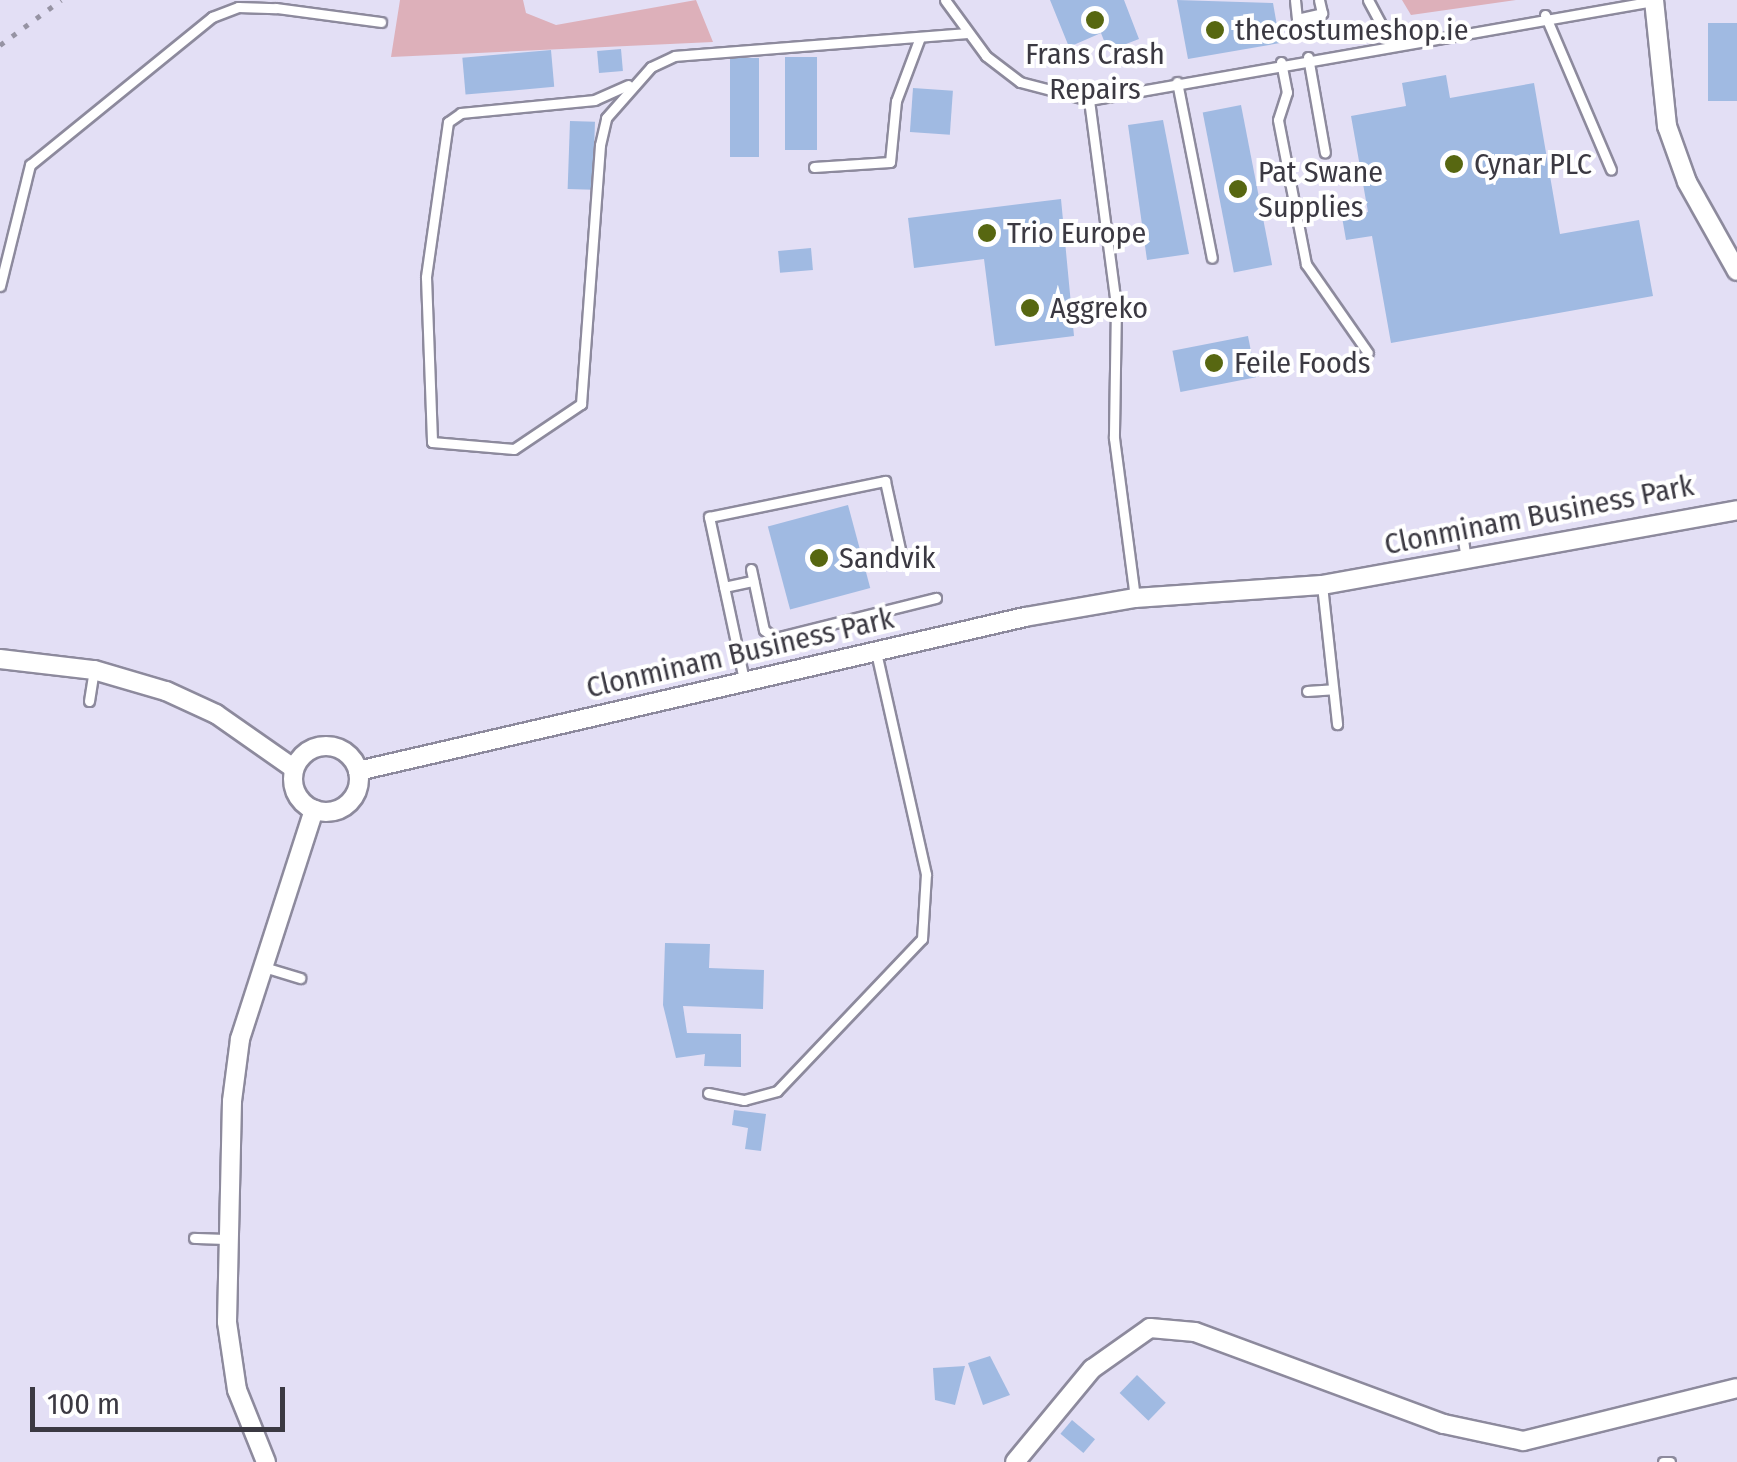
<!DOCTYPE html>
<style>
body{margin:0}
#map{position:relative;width:1737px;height:1462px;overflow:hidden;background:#e3dff5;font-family:"Fira Sans Condensed",sans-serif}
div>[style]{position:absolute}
.green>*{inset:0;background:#ddb0ba}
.building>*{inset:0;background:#a0bae2;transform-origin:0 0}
.roads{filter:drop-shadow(2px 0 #8d8a9d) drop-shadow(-2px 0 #8d8a9d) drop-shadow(0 2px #8d8a9d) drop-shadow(0 -2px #8d8a9d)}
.service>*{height:9px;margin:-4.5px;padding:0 4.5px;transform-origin:4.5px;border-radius:4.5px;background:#fff}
.minor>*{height:18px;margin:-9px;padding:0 9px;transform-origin:9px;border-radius:9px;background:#fff}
.minor>.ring{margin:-9px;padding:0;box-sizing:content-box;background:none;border:18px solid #fff;border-radius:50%}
.rail>*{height:5px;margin-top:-2.5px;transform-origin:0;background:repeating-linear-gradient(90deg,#9693a3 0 5px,transparent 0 15px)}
.dots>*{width:28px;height:28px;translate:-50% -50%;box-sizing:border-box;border:5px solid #fff;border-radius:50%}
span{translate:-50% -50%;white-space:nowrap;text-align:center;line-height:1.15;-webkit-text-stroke:8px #fff;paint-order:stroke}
.poi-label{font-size:30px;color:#3b3942}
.left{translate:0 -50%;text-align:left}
.street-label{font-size:30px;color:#3b3942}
.scale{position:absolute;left:30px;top:1387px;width:255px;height:45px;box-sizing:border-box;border:5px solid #3b3942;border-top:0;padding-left:12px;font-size:30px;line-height:35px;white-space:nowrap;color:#3b3942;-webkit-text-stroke:8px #fff;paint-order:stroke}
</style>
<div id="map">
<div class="green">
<i style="clip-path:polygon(400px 0,523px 0,526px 13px,556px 25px,696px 0,713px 42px,391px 57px)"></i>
<i style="clip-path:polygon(1402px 0,1516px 0,1411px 15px)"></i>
</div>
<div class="building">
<i style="clip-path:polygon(1050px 0,1124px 0,1139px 39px,1108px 51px,1101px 33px,1069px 47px)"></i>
<i style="clip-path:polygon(1177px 0,1273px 3px,1280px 43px,1188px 59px)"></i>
<i style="left:1708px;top:23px;width:29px;height:78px"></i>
<i style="left:621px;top:49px;width:22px;height:24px;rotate:85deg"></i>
<i style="left:551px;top:50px;width:37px;height:89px;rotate:85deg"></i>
<i style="left:785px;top:57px;width:32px;height:93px"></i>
<i style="left:759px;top:58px;width:99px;height:29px;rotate:90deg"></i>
<i style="clip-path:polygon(1446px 75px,1450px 98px,1534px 83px,1560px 234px,1639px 220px,1653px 296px,1391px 343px,1372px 236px,1346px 240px,1342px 217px,1368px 212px,1351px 116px,1406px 106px,1402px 83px)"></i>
<i style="left:913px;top:88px;width:40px;height:44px;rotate:4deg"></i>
<i style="left:1241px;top:105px;width:163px;height:39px;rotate:79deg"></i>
<i style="clip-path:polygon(1163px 120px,1189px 254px,1147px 260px,1128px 125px)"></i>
<i style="left:570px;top:121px;width:25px;height:68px;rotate:2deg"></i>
<i style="clip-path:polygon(1061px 199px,1074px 336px,995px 346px,984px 259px,914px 268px,908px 218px)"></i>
<i style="left:811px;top:248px;width:22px;height:33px;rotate:85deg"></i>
<i style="left:1248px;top:336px;width:42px;height:77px;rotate:79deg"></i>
<i style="left:848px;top:505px;width:86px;height:83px;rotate:75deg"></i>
<i style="clip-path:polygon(665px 943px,710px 944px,709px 968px,764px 970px,763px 1009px,683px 1006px,687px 1033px,741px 1034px,741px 1067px,704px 1066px,705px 1054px,676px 1058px,663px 1005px)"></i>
<i style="clip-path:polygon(734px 1110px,766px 1114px,761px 1151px,745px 1149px,748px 1128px,732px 1125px)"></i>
<i style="clip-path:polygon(990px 1356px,1010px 1395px,983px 1405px,968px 1363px)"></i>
<i style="clip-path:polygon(965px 1366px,955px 1405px,935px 1400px,933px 1368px)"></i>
<i style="left:1137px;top:1375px;width:40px;height:25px;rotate:44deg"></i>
<i style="left:1072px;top:1420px;width:30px;height:18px;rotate:40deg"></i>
</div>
<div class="roads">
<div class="service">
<i style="left:945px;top:0;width:69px;rotate:53.8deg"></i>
<i style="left:986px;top:56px;width:43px;rotate:37.4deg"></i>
<i style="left:1020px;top:82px;width:71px;rotate:14.6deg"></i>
<i style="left:1089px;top:100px;width:574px;rotate:-9.94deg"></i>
<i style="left:1295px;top:0;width:19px;rotate:84deg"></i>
<i style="left:1297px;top:19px;width:26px;rotate:-13deg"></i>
<i style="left:1322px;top:13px;width:13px;rotate:-103deg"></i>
<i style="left:1368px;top:0;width:47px;rotate:61.8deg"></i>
<i style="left:1545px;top:15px;width:168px;rotate:66.9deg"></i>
<i style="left:1308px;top:57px;width:97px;rotate:80deg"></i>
<i style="left:1281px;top:62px;width:31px;rotate:79deg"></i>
<i style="left:1287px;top:92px;width:29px;rotate:108deg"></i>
<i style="left:1278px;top:120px;width:147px;rotate:79deg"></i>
<i style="left:1306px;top:264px;width:108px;rotate:55.1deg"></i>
<i style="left:1177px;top:82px;width:179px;rotate:78.8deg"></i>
<i style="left:628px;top:85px;width:36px;rotate:156deg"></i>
<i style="left:595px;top:100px;width:135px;rotate:174.5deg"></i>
<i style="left:461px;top:113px;width:16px;rotate:145deg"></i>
<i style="left:448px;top:122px;width:157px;rotate:98.1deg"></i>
<i style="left:426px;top:277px;width:165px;rotate:87.9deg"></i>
<i style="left:432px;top:442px;width:82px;rotate:4.9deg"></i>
<i style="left:514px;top:449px;width:81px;rotate:-33.9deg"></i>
<i style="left:581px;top:404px;width:260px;rotate:-85.8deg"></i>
<i style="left:600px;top:145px;width:28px;rotate:-77deg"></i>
<i style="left:606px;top:118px;width:68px;rotate:-48.6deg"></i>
<i style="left:651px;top:67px;width:26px;rotate:-25deg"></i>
<i style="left:675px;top:56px;width:292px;rotate:-4.5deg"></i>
<i style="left:1089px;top:100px;width:207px;rotate:82.5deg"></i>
<i style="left:1116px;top:305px;width:133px;rotate:90.9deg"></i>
<i style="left:1114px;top:438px;width:161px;rotate:82.5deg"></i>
<i style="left:814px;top:167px;width:76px;rotate:-3.8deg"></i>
<i style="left:890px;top:162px;width:61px;rotate:-84.4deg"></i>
<i style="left:896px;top:101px;width:68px;rotate:-69.4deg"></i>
<i style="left:0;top:286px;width:125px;rotate:-76.1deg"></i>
<i style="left:30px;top:165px;width:235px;rotate:-39.1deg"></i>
<i style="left:212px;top:17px;width:28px;rotate:-21deg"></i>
<i style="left:238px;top:7px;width:38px;rotate:2deg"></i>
<i style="left:276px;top:8px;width:106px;rotate:7.6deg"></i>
<i style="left:1462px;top:532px;width:27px;rotate:82deg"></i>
<i style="left:751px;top:569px;width:62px;rotate:78deg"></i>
<i style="left:764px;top:630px;width:14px;rotate:36deg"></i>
<i style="left:775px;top:638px;width:166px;rotate:-14deg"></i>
<i style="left:1322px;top:585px;width:140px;rotate:83.8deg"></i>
<i style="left:724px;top:587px;width:30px;rotate:-12deg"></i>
<i style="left:744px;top:680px;width:167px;rotate:-102.1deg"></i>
<i style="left:709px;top:517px;width:180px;rotate:-11.6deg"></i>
<i style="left:885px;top:481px;width:79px;rotate:77.6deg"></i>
<i style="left:1307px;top:691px;width:26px;rotate:-4deg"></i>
<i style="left:89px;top:701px;width:31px;rotate:-81deg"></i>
<i style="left:264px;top:967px;width:38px;rotate:17deg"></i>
<i style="left:708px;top:1093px;width:37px;rotate:11deg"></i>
<i style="left:744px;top:1100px;width:34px;rotate:-15deg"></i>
<i style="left:777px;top:1091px;width:210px;rotate:-46.4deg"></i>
<i style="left:922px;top:939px;width:65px;rotate:-86.5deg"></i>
<i style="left:926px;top:874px;width:228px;rotate:-102.7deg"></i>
<i style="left:194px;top:1238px;width:34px;rotate:2deg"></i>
<i style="left:1663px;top:1462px;width:7px"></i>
</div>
<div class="minor">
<i style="left:1654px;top:0;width:127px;rotate:84.1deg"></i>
<i style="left:1667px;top:126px;width:59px;rotate:70.3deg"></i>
<i style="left:1687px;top:182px;width:102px;rotate:60.7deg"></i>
<i style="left:0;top:659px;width:95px;rotate:6.7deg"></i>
<i style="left:94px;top:670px;width:75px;rotate:16.3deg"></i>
<i style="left:166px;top:691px;width:55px;rotate:24.7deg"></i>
<i style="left:216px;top:714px;width:94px;rotate:35deg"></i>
<i class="ring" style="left:293px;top:746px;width:48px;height:48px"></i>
<i style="left:358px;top:771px;width:685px;rotate:-13deg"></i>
<i style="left:1025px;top:617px;width:112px;rotate:-9.8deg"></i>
<i style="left:1135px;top:598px;width:187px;rotate:-4deg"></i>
<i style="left:1322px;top:585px;width:422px;rotate:-10.2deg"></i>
<i style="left:266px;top:1462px;width:78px;rotate:-111.9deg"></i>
<i style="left:237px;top:1390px;width:69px;rotate:-98.4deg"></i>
<i style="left:227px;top:1322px;width:221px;rotate:-88.7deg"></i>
<i style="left:232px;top:1101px;width:63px;rotate:-82.6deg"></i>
<i style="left:240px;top:1039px;width:241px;rotate:-72.1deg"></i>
<i style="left:1015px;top:1462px;width:121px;rotate:-50.4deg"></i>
<i style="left:1092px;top:1369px;width:71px;rotate:-35.3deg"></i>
<i style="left:1150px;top:1328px;width:45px;rotate:5.1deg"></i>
<i style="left:1195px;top:1332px;width:265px;rotate:20.3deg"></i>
<i style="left:1444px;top:1424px;width:81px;rotate:12.1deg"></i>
<i style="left:1523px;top:1441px;width:220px;rotate:-13.9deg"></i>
</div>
</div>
<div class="rail">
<i style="left:0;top:45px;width:76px;rotate:-36.4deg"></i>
</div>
<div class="dots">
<i style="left:1095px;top:20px;background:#576711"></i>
<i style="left:1215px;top:30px;background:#576711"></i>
<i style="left:1454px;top:164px;background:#576711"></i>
<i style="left:1238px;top:189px;background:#576711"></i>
<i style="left:987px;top:233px;background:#576711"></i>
<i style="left:1030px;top:308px;background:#576711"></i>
<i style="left:1214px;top:363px;background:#576711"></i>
<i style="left:819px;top:558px;background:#576711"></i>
</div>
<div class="poi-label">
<span class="left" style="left:1235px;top:30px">thecostumeshop.ie</span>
<span style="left:1095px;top:71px">Frans Crash<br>Repairs</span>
<span class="left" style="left:1474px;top:164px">Cynar PLC</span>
<span class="left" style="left:1258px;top:189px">Pat Swane<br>Supplies</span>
<span class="left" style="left:1007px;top:233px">Trio Europe</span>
<span class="left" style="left:1050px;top:308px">Aggreko</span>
<span class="left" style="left:1234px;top:363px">Feile Foods</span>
<span class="left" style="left:839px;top:558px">Sandvik</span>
</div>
<div class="street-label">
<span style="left:1539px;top:515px;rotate:-11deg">Clonminam Business Park</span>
<span style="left:740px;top:653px;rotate:-13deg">Clonminam Business Park</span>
</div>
<div class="scale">100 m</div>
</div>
